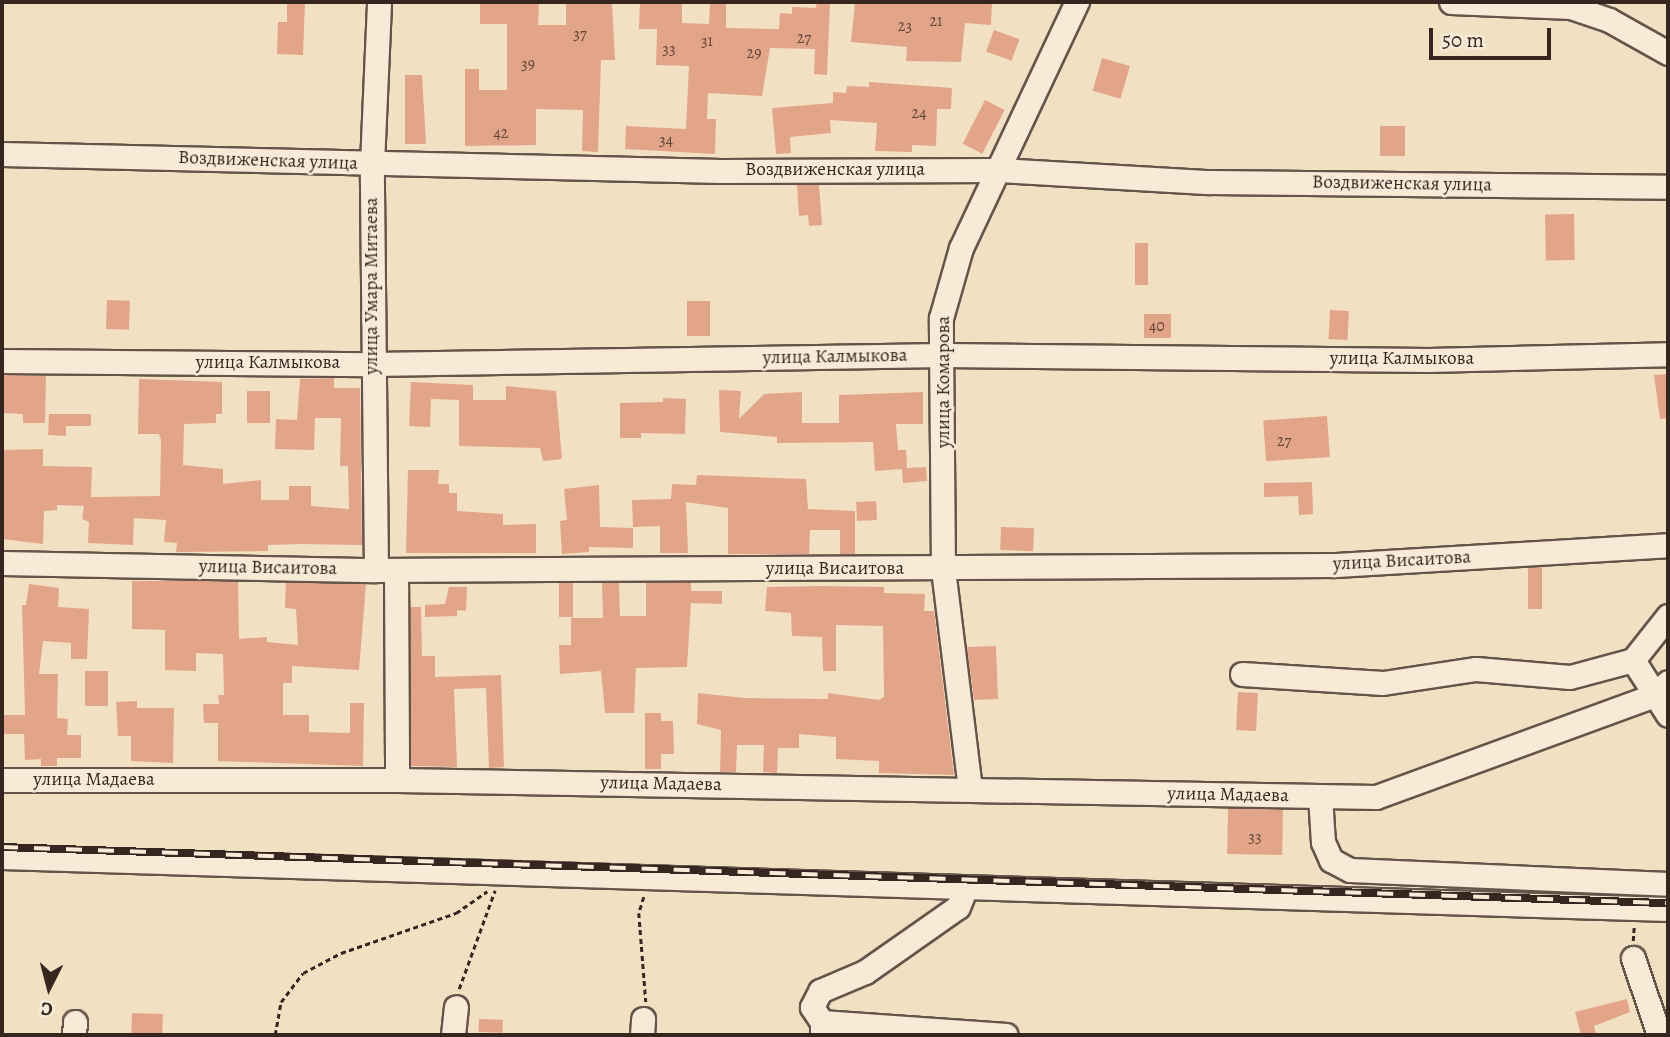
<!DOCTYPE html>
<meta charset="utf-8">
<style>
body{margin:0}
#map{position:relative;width:1670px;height:1037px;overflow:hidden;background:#f2e0c3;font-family:Alegreya,serif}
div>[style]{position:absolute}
.building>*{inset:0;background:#e3a589;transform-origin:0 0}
.path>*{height:2.5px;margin-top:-1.25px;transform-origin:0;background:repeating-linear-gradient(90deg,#362620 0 5px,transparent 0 8.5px)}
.roads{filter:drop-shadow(2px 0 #655449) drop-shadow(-2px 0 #655449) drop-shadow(0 2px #655449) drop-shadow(0 -2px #655449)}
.minor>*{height:23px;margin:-11.5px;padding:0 11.5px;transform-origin:11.5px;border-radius:11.5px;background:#f7ebd8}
.rail>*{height:8px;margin-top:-4px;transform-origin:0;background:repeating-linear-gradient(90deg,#f7ebd8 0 16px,#362620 0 32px);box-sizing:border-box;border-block:2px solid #362620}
span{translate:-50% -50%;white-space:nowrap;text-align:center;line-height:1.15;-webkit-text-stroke:5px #f7ebd8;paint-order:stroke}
.number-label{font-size:16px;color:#61463a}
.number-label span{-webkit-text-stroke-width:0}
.street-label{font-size:19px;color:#362620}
.frame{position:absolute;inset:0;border:4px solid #362620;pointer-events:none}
.north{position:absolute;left:14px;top:953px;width:70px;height:70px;-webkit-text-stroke:5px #f7ebd8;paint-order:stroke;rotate:186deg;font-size:19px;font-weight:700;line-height:28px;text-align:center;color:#362620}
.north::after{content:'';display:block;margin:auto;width:24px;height:32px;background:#362620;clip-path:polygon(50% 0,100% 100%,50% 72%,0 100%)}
.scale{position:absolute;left:1429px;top:28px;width:122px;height:32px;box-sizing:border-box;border:4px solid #362620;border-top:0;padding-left:9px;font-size:21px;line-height:24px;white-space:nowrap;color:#362620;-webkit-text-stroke:5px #f7ebd8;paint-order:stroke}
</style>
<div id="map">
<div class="building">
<i style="clip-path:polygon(287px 2px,305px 2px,303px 55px,277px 54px,278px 22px,287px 22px)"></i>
<i style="clip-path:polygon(480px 2px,539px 2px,538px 25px,566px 25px,566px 2px,612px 2px,615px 60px,601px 60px,598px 152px,582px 151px,583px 110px,536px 109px,536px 145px,465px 146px,465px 69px,479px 69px,479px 90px,507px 90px,507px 24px,480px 24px)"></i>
<i style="clip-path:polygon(640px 2px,682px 2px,682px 23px,709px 24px,710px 2px,726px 2px,726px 28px,779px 29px,780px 13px,792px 14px,792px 7px,816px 8px,817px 2px,830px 2px,827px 75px,814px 74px,815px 49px,770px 48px,762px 96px,708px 93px,707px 119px,716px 119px,715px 154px,625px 149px,626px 126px,686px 129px,689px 66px,656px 65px,657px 29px,639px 29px)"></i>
<i style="clip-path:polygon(855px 2px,992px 2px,991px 25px,965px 23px,961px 62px,906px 61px,907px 47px,851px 42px)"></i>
<i style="left:994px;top:30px;width:27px;height:23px;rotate:20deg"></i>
<i style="left:1102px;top:58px;width:29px;height:34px;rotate:16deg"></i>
<i style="clip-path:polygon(405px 75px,422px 75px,426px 144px,405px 144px)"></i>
<i style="clip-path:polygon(869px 82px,952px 88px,951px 109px,937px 109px,936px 146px,912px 145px,912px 152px,875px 151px,877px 123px,830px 120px,831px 133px,790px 137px,791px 153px,776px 154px,772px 108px,833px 103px,833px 92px,846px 93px,847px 86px,869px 87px)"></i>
<i style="left:985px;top:100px;width:22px;height:49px;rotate:27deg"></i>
<i style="left:1380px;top:126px;width:25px;height:30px"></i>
<i style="clip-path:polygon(797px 185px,819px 185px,822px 225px,809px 226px,808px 215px,799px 216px)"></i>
<i style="left:1574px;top:214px;width:46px;height:29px;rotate:89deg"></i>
<i style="left:1135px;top:243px;width:13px;height:42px"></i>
<i style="left:107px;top:300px;width:23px;height:29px;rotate:2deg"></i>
<i style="left:687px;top:301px;width:23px;height:35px"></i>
<i style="left:1330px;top:310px;width:19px;height:29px;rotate:3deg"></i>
<i style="left:1144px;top:314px;width:27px;height:24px"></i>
<i style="clip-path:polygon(1668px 374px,1668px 418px,1660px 419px,1654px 375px)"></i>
<i style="clip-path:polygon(2px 375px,46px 376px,45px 423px,23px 423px,23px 414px,2px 413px)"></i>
<i style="clip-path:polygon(334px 378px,334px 388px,360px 388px,362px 545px,300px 544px,268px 545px,268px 551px,176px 552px,177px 543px,164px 542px,166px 520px,134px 518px,133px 545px,88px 543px,89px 522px,82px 519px,84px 506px,57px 505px,57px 510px,44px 511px,43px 544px,2px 539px,2px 450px,43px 449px,43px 466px,92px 467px,91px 497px,160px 496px,161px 440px,159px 434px,138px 434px,139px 379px,222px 382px,222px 414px,216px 414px,216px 423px,184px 424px,183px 465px,223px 469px,223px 484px,261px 480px,261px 500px,289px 500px,289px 486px,311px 486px,311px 506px,349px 509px,348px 466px,340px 466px,341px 418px,315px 418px,314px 450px,275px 449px,276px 419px,297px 420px,300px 379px)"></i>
<i style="clip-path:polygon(411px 382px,473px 385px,473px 400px,506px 400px,506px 386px,556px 391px,562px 459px,543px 461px,540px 448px,459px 446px,459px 400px,431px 399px,430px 427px,409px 426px)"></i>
<i style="clip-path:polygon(719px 390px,741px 391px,739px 419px,764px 394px,802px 392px,802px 423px,839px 423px,839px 395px,923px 392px,923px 424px,896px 424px,898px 450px,906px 450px,907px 468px,926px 467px,927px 481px,903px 483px,902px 469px,875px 471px,873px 442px,777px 443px,777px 437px,720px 432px)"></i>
<i style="left:247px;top:391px;width:23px;height:32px"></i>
<i style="clip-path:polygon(663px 398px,686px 399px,685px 434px,641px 433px,641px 438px,620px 438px,620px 403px,663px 402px)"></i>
<i style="clip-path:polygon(49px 414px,91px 414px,91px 426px,66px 426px,66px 436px,48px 435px)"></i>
<i style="left:1327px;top:416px;width:41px;height:64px;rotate:86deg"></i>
<i style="clip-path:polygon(408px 470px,439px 470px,438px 484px,449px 484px,449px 493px,457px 493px,457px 511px,503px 514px,503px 525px,536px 524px,536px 553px,406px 553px)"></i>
<i style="clip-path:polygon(697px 475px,806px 479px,808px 509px,855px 511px,855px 554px,840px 554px,840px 530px,810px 530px,809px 554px,728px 554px,728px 508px,686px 502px,688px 553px,660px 553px,660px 526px,633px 527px,632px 500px,671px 499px,672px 484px,696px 485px)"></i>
<i style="clip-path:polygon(1312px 482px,1313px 514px,1299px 515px,1298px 496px,1264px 497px,1264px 483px)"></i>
<i style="clip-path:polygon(599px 485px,600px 527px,633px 528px,633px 548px,589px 547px,589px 552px,562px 554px,560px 521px,567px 520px,564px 489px)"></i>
<i style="left:876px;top:501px;width:19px;height:20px;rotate:87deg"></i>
<i style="left:1001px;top:527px;width:33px;height:23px;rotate:2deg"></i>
<i style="left:1528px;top:567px;width:14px;height:42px"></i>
<i style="clip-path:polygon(132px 581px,238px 581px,239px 639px,267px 637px,267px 642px,298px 645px,296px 609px,285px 608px,286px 582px,366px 584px,359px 670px,292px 666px,292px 683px,283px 683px,283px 715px,309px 715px,309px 732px,350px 733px,350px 703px,364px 703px,363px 766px,218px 761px,218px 723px,204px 723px,203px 704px,219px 704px,218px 695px,224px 695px,223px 654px,196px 653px,196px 671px,165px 670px,165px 630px,132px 629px)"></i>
<i style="clip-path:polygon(691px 582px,691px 591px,722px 591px,722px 604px,691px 603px,687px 667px,636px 668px,634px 713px,605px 713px,601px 671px,560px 674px,559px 645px,571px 645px,571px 618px,603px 618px,602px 583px,619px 583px,620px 616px,646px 616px,646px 583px)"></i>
<i style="left:559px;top:583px;width:14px;height:34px"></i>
<i style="clip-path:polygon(29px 584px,59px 588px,58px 607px,89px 609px,87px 659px,71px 659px,71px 643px,43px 641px,39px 674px,58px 674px,57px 718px,68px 719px,67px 735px,81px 735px,81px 758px,57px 758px,57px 766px,41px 766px,41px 759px,25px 760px,24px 734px,2px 734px,2px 715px,25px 715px,22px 605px,26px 605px)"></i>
<i style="clip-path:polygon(822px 586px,884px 587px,884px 593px,925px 594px,924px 611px,934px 611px,954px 775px,879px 773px,879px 761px,836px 759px,836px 737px,799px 734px,799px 748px,778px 748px,777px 773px,763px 772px,764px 745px,737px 745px,736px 772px,720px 772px,721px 730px,697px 724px,698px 693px,744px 698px,828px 699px,828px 693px,879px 700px,884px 697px,883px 626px,836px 625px,836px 671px,823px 671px,822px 637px,792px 636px,791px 613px,765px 611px,767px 587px)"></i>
<i style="clip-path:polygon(449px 587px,467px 587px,466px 611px,457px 610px,457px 616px,425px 617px,425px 605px,445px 604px)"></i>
<i style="clip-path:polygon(410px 607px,421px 607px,422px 656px,435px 656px,435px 677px,501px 675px,504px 767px,489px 768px,486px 688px,454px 689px,457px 767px,411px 766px)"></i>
<i style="clip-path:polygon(996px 646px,998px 699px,974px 700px,967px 647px)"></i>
<i style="left:85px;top:671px;width:23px;height:35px"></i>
<i style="left:1238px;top:692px;width:20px;height:38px;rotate:3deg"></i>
<i style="clip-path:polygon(137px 701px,137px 708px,174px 708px,173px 763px,131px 761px,131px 736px,118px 736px,116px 702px)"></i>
<i style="clip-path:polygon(645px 713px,661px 713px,661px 721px,673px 721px,674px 754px,661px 754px,661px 769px,645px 769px)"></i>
<i style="left:1228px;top:808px;width:55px;height:46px;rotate:1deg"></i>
<i style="clip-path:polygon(1627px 999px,1630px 1012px,1594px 1026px,1596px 1035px,1581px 1035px,1575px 1012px)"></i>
<i style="left:132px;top:1013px;width:31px;height:22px;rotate:2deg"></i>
<i style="left:479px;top:1019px;width:24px;height:13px;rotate:2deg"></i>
</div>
<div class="path">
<i style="left:644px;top:897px;width:17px;rotate:107deg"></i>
<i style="left:639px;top:913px;width:89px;rotate:85.5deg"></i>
<i style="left:1633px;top:941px;width:15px;rotate:-86deg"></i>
<i style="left:459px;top:989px;width:105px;rotate:-70deg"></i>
<i style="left:275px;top:1035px;width:34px;rotate:-80deg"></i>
<i style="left:281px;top:1002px;width:36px;rotate:-53deg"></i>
<i style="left:303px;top:973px;width:43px;rotate:-27.8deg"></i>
<i style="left:341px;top:953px;width:122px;rotate:-19.2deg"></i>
<i style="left:456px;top:913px;width:38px;rotate:-35deg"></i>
</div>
<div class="roads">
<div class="minor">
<i style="left:1451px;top:2px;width:120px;rotate:2.4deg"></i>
<i style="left:1571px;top:7px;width:40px;rotate:18.9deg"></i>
<i style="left:1609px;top:20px;width:68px;rotate:29.2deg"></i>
<i style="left:2px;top:154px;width:719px;rotate:1.35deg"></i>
<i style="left:721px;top:171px;width:278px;rotate:-0.2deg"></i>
<i style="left:999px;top:170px;width:211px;rotate:3.3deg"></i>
<i style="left:1210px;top:182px;width:458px;rotate:0.6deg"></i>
<i style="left:2px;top:361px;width:370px;rotate:0.5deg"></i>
<i style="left:372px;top:364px;width:572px;rotate:-0.9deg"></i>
<i style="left:944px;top:355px;width:484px;rotate:0.6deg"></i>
<i style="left:1428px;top:360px;width:240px;rotate:-1.4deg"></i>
<i style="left:2px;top:563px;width:374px;rotate:1.1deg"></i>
<i style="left:376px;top:570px;width:959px;rotate:-0.3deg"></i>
<i style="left:1335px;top:565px;width:334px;rotate:-3.4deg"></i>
<i style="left:376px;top:570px;width:406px;rotate:-90.6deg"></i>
<i style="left:372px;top:164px;width:162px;rotate:-87.5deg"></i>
<i style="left:396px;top:570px;width:210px;rotate:89.7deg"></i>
<i style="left:1668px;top:616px;width:56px;rotate:128.5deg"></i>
<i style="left:1633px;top:660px;width:65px;rotate:57.5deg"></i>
<i style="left:1242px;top:674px;width:141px;rotate:3.7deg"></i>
<i style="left:1383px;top:683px;width:94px;rotate:-8.6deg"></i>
<i style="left:1476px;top:669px;width:94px;rotate:4.9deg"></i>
<i style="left:1570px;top:677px;width:65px;rotate:-15.1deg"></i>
<i style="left:2px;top:780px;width:395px"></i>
<i style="left:397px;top:780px;width:979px;rotate:0.99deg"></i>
<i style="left:1376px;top:797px;width:297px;rotate:-20.1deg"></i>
<i style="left:1655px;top:695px;width:18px;rotate:-45deg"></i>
<i style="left:970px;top:789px;width:222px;rotate:-97deg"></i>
<i style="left:943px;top:569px;width:251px;rotate:-90.5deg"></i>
<i style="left:941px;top:318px;width:73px;rotate:-74.1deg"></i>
<i style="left:961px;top:248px;width:272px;rotate:-64.8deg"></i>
<i style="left:1320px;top:796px;width:46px;rotate:86.3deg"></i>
<i style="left:1323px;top:842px;width:20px;rotate:66deg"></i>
<i style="left:1331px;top:860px;width:21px;rotate:28deg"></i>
<i style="left:1350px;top:870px;width:318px;rotate:2.5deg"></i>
<i style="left:2px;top:857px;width:1667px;rotate:1.79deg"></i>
<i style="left:1633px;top:958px;width:81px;rotate:71.3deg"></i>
<i style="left:822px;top:1022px;width:184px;rotate:4deg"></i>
<i style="left:74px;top:1035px;width:13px;rotate:-86deg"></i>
<i style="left:453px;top:1035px;width:28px;rotate:-84deg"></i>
<i style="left:642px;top:1035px;width:16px;rotate:-86deg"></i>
<i style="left:822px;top:1035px;width:13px;rotate:-90deg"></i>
<i style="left:822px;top:1022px;width:18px;rotate:-124deg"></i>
<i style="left:812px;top:1007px;width:18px;rotate:-63deg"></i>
<i style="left:820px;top:991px;width:49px;rotate:-22.9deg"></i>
<i style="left:865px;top:972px;width:113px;rotate:-35deg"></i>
<i style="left:958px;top:907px;width:18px;rotate:-68deg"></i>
</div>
</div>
<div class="rail">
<i style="left:2px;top:847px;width:1667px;rotate:1.93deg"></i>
</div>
<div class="number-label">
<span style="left:936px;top:21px">21</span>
<span style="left:905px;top:26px">23</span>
<span style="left:580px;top:34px">37</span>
<span style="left:804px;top:38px">27</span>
<span style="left:707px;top:41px">31</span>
<span style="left:669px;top:49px">33</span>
<span style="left:754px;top:53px">29</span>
<span style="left:528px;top:64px">39</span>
<span style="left:919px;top:113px">24</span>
<span style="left:501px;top:133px">42</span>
<span style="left:666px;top:140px">34</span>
<span style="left:1157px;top:326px">40</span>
<span style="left:1284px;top:441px">27</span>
<span style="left:1255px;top:837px">33</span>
</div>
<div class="street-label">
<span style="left:268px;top:161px;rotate:2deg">Воздвиженская улица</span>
<span style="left:835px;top:170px">Воздвиженская улица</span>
<span style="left:1402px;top:184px;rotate:1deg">Воздвиженская улица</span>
<span style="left:372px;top:286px;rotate:-90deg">улица Умара Митаева</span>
<span style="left:835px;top:357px;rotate:-1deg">улица Калмыкова</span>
<span style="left:1402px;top:359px">улица Калмыкова</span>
<span style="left:268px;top:363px">улица Калмыкова</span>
<span style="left:944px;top:382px;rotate:-90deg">улица Комарова</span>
<span style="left:1402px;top:561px;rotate:-3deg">улица Висаитова</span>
<span style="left:268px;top:568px;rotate:1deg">улица Висаитова</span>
<span style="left:835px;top:569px">улица Висаитова</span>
<span style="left:94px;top:780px">улица Мадаева</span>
<span style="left:661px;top:784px;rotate:1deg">улица Мадаева</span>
<span style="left:1228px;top:795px;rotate:1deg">улица Мадаева</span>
</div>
<div class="frame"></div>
<div class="north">С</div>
<div class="scale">50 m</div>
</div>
